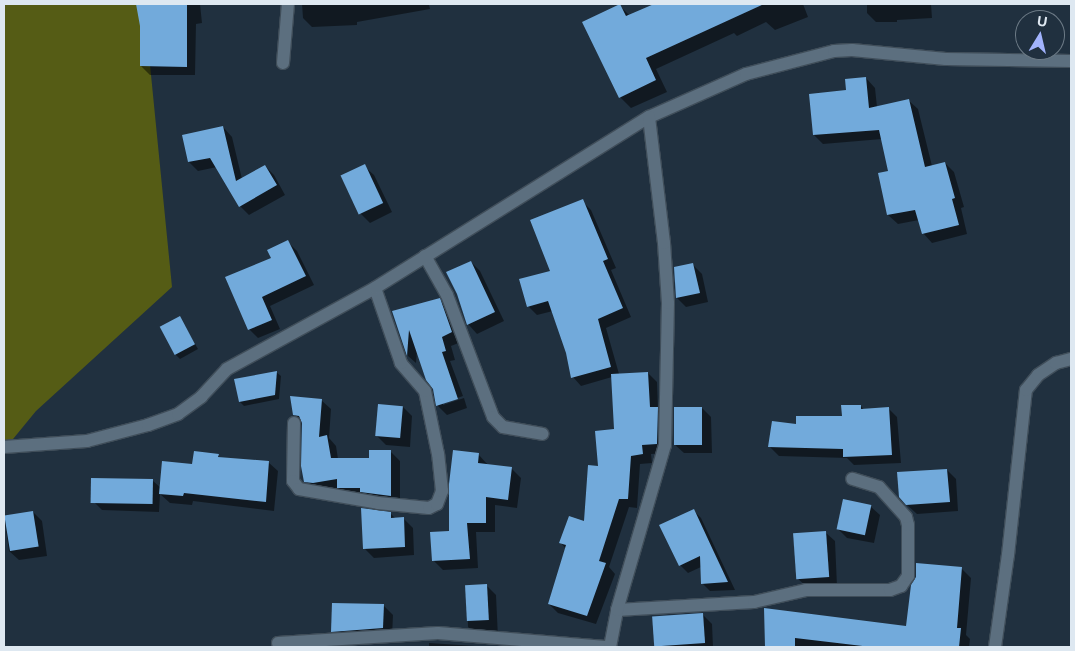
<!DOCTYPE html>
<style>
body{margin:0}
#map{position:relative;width:1075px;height:651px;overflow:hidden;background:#20303f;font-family:Arial,sans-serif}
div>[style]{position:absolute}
.green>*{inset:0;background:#555c15}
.shadow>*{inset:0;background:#0007}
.building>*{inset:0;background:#72aadb;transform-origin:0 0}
.roads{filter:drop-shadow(1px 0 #404e5a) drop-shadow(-1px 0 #404e5a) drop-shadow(0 1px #404e5a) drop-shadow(0 -1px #404e5a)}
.minor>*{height:12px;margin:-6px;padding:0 6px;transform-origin:6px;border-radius:6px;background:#5c6f7f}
span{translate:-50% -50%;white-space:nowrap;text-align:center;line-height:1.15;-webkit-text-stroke:5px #20303f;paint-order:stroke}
.frame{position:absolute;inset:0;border:5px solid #dee8f1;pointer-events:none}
.north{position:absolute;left:1015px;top:10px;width:50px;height:50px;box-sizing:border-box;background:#20303f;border:1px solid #6c7a86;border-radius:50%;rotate:9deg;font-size:14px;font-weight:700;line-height:20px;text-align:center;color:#dee8f1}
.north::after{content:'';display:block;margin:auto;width:18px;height:22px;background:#a1b3fd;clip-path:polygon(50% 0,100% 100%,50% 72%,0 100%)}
</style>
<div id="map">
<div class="green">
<i style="clip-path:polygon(4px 4px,144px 4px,172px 287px,36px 411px,4px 450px)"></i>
</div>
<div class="shadow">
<i style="clip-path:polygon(138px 4px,200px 4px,202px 23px,196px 24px,195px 75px,150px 75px,141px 66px,141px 26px)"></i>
<i style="clip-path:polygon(302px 4px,436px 4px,429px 5px,430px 9px,357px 22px,357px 25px,312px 27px,303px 18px)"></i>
<i style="clip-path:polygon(656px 4px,803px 4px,808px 17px,775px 30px,766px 22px,737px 36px,734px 33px,656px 69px,667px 92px,631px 108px,620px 97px,620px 6px,630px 16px)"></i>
<i style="clip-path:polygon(867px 4px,931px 4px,932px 18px,897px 20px,897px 22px,876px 22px,867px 13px)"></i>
<i style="clip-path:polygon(866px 78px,875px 88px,877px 107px,908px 100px,918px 109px,932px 166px,945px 163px,954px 172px,964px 207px,961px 208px,967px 234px,932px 243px,923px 233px,919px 220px,898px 224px,888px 215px,880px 174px,890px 172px,882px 139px,823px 144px,814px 135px,847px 91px)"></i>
<i style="clip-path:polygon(223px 127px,232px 137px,242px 179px,265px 166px,274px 175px,285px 195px,249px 215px,240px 206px,217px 167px,198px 171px,189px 162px,183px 136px)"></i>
<i style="clip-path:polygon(364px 166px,374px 175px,392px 212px,370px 223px,361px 214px,343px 176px)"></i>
<i style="clip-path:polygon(582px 201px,591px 210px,616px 268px,611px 270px,631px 317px,606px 328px,619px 374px,648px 373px,657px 382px,658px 410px,666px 418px,666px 453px,651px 454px,652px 463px,640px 464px,637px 508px,629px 507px,609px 567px,615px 574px,596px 624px,558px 613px,549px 604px,566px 549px,561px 543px,585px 523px,600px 467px,615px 430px,612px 377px,581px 386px,573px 377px,568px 353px,553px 311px,537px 315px,528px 306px,552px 271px)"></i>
<i style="clip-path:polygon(288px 242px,297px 251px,314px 285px,270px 306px,280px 329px,258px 338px,249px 329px,273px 258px)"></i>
<i style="clip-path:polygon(471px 262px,480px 271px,504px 321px,477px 334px,468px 324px)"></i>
<i style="clip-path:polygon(693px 265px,702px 274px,708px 302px,686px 307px,677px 298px)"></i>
<i style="clip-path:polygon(439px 300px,448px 309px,461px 342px,451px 346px,455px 360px,450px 361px,463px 396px,443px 403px,443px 405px,464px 398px,467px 408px,447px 415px,438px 406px,434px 389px,417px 350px,416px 363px,408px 356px,393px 312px)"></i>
<i style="clip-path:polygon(180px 318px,198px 349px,180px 359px,175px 354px)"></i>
<i style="clip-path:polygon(276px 372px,281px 376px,279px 399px,244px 406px,240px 402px,236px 380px)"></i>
<i style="clip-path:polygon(321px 400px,331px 409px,329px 438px,336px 446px,338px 459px,370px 459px,390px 451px,400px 461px,400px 505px,348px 496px,341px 489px,323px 492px,315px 490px,305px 481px,303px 424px,294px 414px)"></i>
<i style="clip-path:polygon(861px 406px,864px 410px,888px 408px,897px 417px,901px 463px,854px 465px,847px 458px,779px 456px,770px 447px,797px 426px,843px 418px)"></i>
<i style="clip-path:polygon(403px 407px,412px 416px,410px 447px,386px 445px,376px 435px)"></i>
<i style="clip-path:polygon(702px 408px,711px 417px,712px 453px,684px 453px,674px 444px)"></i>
<i style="clip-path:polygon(478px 454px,488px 465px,511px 468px,521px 478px,517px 508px,495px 505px,495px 532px,476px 532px,478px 568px,443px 570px,434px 561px,450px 532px)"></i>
<i style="clip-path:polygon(218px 456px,221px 458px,268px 462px,278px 471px,274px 511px,193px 501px,192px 505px,170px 503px,160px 494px,159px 512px,102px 510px,94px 502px,153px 481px,161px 488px,193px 466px)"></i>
<i style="clip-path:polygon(947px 470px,956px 479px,958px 511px,917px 514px,907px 505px)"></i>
<i style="clip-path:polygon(870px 506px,880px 515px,874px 543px,847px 538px,838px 529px)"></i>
<i style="clip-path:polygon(693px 510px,701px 518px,735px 590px,710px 591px,702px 583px,701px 567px,688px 573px,680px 565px)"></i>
<i style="clip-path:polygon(33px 512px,42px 521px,47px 556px,19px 560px,9px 551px,4px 516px)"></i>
<i style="clip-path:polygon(391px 514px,396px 519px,404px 519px,413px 528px,414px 555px,374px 558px,365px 549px)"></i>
<i style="clip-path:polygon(825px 532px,835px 541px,837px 586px,807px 587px,797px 578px)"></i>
<i style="clip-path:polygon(961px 568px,971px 578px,966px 635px,970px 639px,969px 647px,766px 647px,765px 610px,907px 628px,917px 577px)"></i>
<i style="clip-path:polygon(467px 586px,487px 586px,496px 595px,498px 638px,478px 636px,468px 627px)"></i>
<i style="clip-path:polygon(383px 605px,393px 615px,392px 637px,342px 640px,332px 631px)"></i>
<i style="clip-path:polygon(702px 614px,712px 624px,713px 647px,657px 647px,655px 645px)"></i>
<i style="clip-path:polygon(429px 643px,490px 647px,429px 647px)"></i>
</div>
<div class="building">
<i style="clip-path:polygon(136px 4px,187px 4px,187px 67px,140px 66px,140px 26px)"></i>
<i style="clip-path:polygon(620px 4px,626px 16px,654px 4px,764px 4px,646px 58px,656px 80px,619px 98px,582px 22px)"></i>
<i style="clip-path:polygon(866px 77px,869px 108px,909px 99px,925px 167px,945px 162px,955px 198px,952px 199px,959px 225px,922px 234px,915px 210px,887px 215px,878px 173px,888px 171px,879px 130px,813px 135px,809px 94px,846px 90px,845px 79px)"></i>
<i style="clip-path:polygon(223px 126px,236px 181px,265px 165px,277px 185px,239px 207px,210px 158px,188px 162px,182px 135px)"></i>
<i style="left:365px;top:164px;width:43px;height:27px;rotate:65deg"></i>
<i style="clip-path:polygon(583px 199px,608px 259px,603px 261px,623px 308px,598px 319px,611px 367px,571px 378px,566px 353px,548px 301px,527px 307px,519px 279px,550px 271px,530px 220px)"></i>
<i style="clip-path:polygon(288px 240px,306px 276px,262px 297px,272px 320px,248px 330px,225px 277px,271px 258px,267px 250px)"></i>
<i style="clip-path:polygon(471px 261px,495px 312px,467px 325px,457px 294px,446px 272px)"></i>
<i style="clip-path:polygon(693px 263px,700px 293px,676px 298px,674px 267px)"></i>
<i style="clip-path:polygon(440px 298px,452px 332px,442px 337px,446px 351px,442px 352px,458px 399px,436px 406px,433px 389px,426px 380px,409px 330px,407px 356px,392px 311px)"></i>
<i style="left:180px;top:316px;width:32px;height:23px;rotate:62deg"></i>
<i style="clip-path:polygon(277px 371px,275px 395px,239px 402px,234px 379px)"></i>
<i style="clip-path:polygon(648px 372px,650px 407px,658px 407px,657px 444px,642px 445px,643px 454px,631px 456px,628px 499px,619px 499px,599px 561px,606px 563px,587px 616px,548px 604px,566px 545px,559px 543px,569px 516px,584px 521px,588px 465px,598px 466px,595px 431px,614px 429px,611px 374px)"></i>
<i style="clip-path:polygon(290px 396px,322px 399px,319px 437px,327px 435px,331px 458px,369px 458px,369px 450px,391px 450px,391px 496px,360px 492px,360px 488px,337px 488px,337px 479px,313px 483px,304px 482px,301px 466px,302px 423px,299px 416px,293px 415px)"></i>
<i style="left:378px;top:404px;width:25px;height:32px;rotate:5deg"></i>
<i style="clip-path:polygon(841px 405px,861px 405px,861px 409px,889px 407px,892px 455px,843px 457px,843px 449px,768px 447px,772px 421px,796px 424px,796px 416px,842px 416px)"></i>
<i style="left:674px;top:407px;width:28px;height:38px"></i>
<i style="clip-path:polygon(453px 450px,479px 453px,478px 463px,512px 467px,508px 500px,486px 497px,486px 523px,467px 523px,470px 559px,432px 561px,430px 532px,449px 531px,449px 484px)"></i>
<i style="clip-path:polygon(194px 451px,219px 454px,218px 457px,269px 461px,266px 502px,184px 493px,183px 496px,159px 494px,162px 461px,192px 464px)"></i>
<i style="clip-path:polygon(947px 469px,950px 502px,906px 505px,899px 497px,897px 472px)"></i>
<i style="left:91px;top:478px;width:62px;height:25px;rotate:1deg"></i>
<i style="left:843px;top:499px;width:29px;height:31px;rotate:12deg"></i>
<i style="clip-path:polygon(361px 508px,391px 512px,391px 518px,404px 517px,405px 547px,363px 549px)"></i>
<i style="clip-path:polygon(694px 509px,713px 550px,728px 582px,701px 584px,700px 556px,679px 566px,659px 525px)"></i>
<i style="left:33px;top:511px;width:36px;height:29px;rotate:81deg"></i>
<i style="left:826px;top:531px;width:46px;height:33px;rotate:86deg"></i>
<i style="clip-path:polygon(916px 563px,962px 567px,957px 628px,961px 628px,959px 647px,871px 647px,795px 638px,795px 647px,765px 647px,764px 608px,906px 626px,911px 585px,916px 577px)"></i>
<i style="left:487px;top:584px;width:36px;height:22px;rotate:87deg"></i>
<i style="clip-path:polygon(332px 603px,384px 604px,383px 628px,331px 632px)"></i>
<i style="left:703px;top:613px;width:30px;height:51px;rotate:86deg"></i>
</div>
<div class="roads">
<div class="minor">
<i style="left:283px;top:63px;width:59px;rotate:-85.2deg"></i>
<i style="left:425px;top:256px;width:45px;rotate:60.6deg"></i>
<i style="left:447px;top:295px;width:130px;rotate:69.3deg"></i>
<i style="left:493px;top:417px;width:14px;rotate:45deg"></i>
<i style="left:503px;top:427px;width:40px;rotate:10deg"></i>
<i style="left:294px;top:423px;width:58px;rotate:91deg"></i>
<i style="left:293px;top:481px;width:10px;rotate:53deg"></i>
<i style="left:299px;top:489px;width:80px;rotate:10deg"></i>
<i style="left:378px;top:503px;width:51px;rotate:5.6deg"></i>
<i style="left:429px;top:508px;width:9px;rotate:-27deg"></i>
<i style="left:437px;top:504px;width:14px;rotate:-69deg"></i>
<i style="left:442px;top:491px;width:37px;rotate:-96deg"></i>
<i style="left:438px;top:454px;width:64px;rotate:-101.7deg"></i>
<i style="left:425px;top:391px;width:37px;rotate:-131deg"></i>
<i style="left:401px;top:363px;width:79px;rotate:-109.1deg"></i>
<i style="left:4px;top:447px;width:83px;rotate:-4.1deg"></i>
<i style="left:87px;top:441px;width:63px;rotate:-14.7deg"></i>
<i style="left:148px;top:425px;width:32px;rotate:-20deg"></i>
<i style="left:178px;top:414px;width:29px;rotate:-36deg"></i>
<i style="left:201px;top:397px;width:38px;rotate:-47deg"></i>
<i style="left:227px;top:369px;width:169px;rotate:-28.7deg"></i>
<i style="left:375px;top:288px;width:323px;rotate:-32deg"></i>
<i style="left:649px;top:117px;width:106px;rotate:-23.9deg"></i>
<i style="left:746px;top:74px;width:91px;rotate:-14.6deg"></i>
<i style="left:834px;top:51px;width:18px;rotate:-3deg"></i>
<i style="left:852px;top:50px;width:94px;rotate:5.5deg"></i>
<i style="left:946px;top:59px;width:125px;rotate:0.9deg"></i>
<i style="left:617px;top:610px;width:137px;rotate:-3.3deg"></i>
<i style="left:754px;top:602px;width:53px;rotate:-13deg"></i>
<i style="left:806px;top:590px;width:84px"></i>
<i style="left:890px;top:590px;width:12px;rotate:-20deg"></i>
<i style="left:901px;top:586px;width:12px;rotate:-55deg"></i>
<i style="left:908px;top:576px;width:51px;rotate:-90deg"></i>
<i style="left:908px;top:525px;width:8px;rotate:-104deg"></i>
<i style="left:906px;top:517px;width:40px;rotate:-132deg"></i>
<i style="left:879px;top:487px;width:28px;rotate:-163deg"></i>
<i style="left:278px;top:643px;width:160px;rotate:-3.6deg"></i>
<i style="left:438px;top:633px;width:168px;rotate:4.8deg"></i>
<i style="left:610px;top:647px;width:38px;rotate:-79deg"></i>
<i style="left:617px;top:610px;width:172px;rotate:-73.8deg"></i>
<i style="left:665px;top:445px;width:142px;rotate:-88.8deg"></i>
<i style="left:668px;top:303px;width:60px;rotate:-93.8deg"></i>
<i style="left:664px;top:243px;width:127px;rotate:-96.8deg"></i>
<i style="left:995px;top:647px;width:93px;rotate:-82deg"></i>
<i style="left:1008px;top:555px;width:166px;rotate:-83.8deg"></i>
<i style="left:1026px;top:390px;width:19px;rotate:-51deg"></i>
<i style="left:1038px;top:375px;width:22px;rotate:-34deg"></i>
<i style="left:1056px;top:363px;width:16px;rotate:-15deg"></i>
</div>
</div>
<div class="frame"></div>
<div class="north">U</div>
</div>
